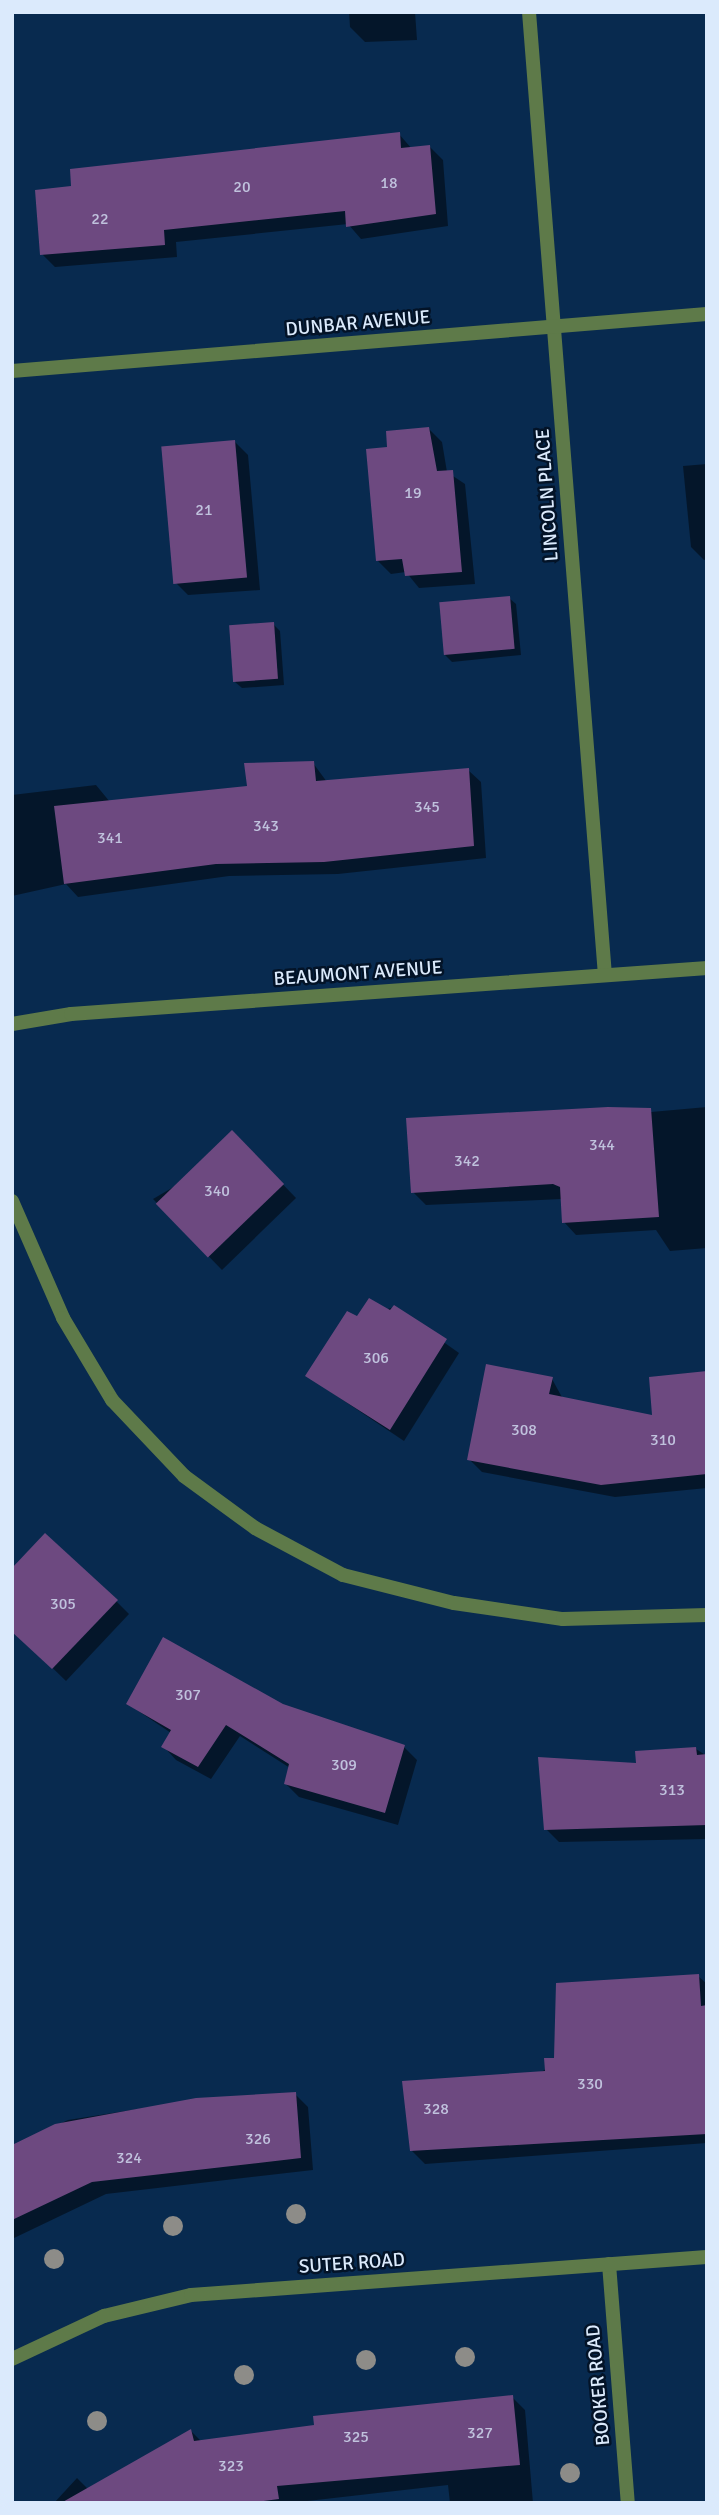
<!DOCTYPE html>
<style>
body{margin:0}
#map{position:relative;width:719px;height:2515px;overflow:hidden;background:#082a4f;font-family:Signika,sans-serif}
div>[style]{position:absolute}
.shadow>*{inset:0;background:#0007}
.building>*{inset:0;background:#6d4980;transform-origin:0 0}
.street>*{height:14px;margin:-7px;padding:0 7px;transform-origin:7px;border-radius:7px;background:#5e7a49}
.trees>*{width:20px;height:20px;margin:-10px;border-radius:50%;background:#8d8c88}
span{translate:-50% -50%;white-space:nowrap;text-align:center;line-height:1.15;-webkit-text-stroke:5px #031327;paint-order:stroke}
.number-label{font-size:16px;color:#c0c2dd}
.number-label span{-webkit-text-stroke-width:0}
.street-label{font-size:19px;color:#dbeafc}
.frame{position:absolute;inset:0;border:14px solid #dbeafc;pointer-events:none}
</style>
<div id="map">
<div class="shadow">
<i style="clip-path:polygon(349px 12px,415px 12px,417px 40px,365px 42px,350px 27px)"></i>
<i style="clip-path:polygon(399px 134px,412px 149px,430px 147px,443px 160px,448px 226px,361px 239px,348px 224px,176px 242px,177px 257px,55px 267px,42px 254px,73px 188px)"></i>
<i style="clip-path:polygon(429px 429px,442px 442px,447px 472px,465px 484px,475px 584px,419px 588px,406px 572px,391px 574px,378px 561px,389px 448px)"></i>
<i style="clip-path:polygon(235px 442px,248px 455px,260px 590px,188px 595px,175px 582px)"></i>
<i style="clip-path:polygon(707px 464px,707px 559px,704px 560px,691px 547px,683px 466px)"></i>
<i style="clip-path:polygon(509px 598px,516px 604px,521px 655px,452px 662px,445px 655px)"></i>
<i style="clip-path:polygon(273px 624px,280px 631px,284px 685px,242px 688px,235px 682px)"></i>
<i style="clip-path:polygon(313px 763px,327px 782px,468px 770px,481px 782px,486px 858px,338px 874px,229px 876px,78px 897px,66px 884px,12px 896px,12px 795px,96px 785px,110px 802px,249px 787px)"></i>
<i style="clip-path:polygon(707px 1107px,707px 1248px,670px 1251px,656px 1230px,576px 1235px,564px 1222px,562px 1199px,426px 1205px,413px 1192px,651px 1112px)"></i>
<i style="clip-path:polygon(245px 1145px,296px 1198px,222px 1270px,153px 1199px)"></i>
<i style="clip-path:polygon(394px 1307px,459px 1353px,404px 1441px,307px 1376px,357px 1319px)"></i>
<i style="clip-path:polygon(707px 1373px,707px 1488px,615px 1497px,482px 1472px,469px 1459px,552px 1379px,563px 1399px,654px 1417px)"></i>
<i style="clip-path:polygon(116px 1601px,129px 1614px,66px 1681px,34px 1650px)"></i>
<i style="clip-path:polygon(128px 1704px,282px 1706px,404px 1747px,417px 1760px,398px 1825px,299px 1797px,286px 1784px,290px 1768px,240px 1736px,211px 1779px,176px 1760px,164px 1747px,171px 1733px)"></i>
<i style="clip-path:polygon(696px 1749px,707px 1756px,707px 1839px,559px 1842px,546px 1829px,638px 1765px)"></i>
<i style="clip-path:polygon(698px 1976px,707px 1984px,707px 2143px,425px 2164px,412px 2151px)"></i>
<i style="clip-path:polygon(295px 2094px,308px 2107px,313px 2170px,106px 2194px,12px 2239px,12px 2147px,68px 2120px,196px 2100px)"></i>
<i style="clip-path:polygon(512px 2397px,525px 2410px,533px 2503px,450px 2503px,448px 2485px,290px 2503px,54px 2503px,77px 2478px,88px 2489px,191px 2431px,202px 2442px)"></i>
</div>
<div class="building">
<i style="clip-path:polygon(400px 132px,401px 148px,430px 145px,436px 214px,346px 227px,345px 211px,164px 230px,165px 245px,40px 255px,35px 190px,71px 186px,70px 169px)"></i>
<i style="clip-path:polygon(429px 427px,437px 471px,453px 470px,462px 572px,405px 576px,402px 559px,376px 561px,366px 449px,387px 447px,386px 431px)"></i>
<i style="left:235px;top:440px;width:138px;height:74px;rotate:85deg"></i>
<i style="left:510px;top:596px;width:53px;height:71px;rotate:85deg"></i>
<i style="left:274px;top:622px;width:57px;height:45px;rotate:86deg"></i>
<i style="clip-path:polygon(314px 761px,316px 781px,469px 768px,474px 846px,324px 862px,216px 864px,64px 884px,54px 806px,247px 786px,244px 763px)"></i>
<i style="clip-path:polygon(608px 1107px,651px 1108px,659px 1217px,562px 1223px,560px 1187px,553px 1184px,411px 1193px,406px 1118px)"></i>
<i style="left:232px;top:1130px;width:75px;height:106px;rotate:46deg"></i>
<i style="clip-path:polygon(369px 1298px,390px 1310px,394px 1305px,447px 1339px,390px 1430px,305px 1376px,347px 1311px,357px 1316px)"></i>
<i style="clip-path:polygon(486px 1364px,553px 1377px,549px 1394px,652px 1415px,649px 1377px,707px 1371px,707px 1474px,601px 1485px,467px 1460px)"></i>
<i style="clip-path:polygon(45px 1533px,118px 1600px,52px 1669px,12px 1632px,12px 1568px)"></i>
<i style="clip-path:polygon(163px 1637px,283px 1704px,405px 1745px,385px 1813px,284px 1784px,289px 1764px,226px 1725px,198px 1767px,161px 1747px,171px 1730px,126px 1704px)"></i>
<i style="clip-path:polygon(696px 1747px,697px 1755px,707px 1754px,707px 1825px,544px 1830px,538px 1757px,636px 1763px,635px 1751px)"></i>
<i style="clip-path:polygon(699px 1974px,701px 2006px,707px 2005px,707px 2134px,410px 2151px,402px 2081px,545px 2071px,544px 2058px,554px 2058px,556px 1983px)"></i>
<i style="clip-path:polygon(296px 2092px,301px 2158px,92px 2182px,12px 2220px,12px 2145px,55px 2124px,196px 2098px)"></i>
<i style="clip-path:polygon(513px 2395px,520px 2465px,277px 2486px,279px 2499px,248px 2503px,61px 2503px,191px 2429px,194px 2441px,314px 2425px,313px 2416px)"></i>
</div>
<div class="street">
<i style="left:529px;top:12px;width:966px;rotate:85.49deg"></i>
<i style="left:12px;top:371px;width:697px;rotate:-4.69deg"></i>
<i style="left:12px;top:1024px;width:60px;rotate:-9.6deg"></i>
<i style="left:71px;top:1014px;width:638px;rotate:-4.14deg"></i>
<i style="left:12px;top:1201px;width:128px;rotate:66.4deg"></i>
<i style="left:63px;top:1318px;width:96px;rotate:59.1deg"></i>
<i style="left:112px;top:1400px;width:105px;rotate:46.5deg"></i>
<i style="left:184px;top:1476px;width:88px;rotate:36.2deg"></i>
<i style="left:255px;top:1528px;width:100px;rotate:28.1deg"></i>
<i style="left:343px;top:1575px;width:114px;rotate:14.2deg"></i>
<i style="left:454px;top:1603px;width:110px;rotate:8.4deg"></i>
<i style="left:563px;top:1619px;width:144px;rotate:-1.6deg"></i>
<i style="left:609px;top:2264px;width:240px;rotate:85.5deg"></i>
<i style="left:12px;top:2359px;width:102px;rotate:-25.1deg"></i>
<i style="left:104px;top:2316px;width:89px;rotate:-13.6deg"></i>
<i style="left:191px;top:2295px;width:517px;rotate:-4.21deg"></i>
</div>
<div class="trees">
<i style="left:296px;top:2214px"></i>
<i style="left:173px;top:2226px"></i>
<i style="left:54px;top:2259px"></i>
<i style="left:465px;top:2357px"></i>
<i style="left:366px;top:2360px"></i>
<i style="left:244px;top:2375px"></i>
<i style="left:97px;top:2421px"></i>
<i style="left:570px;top:2473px"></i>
</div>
<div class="number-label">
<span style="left:389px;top:183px">18</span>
<span style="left:242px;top:187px">20</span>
<span style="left:100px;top:219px">22</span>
<span style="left:413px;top:493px">19</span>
<span style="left:204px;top:510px">21</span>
<span style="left:427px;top:807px">345</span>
<span style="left:266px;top:826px">343</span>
<span style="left:110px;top:838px">341</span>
<span style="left:602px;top:1145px">344</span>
<span style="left:467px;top:1161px">342</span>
<span style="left:217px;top:1191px">340</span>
<span style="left:376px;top:1358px">306</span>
<span style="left:524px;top:1430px">308</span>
<span style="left:663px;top:1440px">310</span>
<span style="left:63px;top:1604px">305</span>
<span style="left:188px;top:1695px">307</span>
<span style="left:344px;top:1765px">309</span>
<span style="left:672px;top:1790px">313</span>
<span style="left:590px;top:2084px">330</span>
<span style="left:436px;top:2109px">328</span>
<span style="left:258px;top:2139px">326</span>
<span style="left:129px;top:2158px">324</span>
<span style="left:480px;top:2433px">327</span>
<span style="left:356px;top:2437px">325</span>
<span style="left:231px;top:2466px">323</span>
</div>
<div class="street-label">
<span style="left:358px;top:324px;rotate:-5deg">DUNBAR AVENUE</span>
<span style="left:548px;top:495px;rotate:-94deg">LINCOLN PLACE</span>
<span style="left:358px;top:974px;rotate:-4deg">BEAUMONT AVENUE</span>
<span style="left:352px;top:2264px;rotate:-4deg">SUTER ROAD</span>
<span style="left:599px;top:2385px;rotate:-95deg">BOOKER ROAD</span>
</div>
<div class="frame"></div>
</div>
